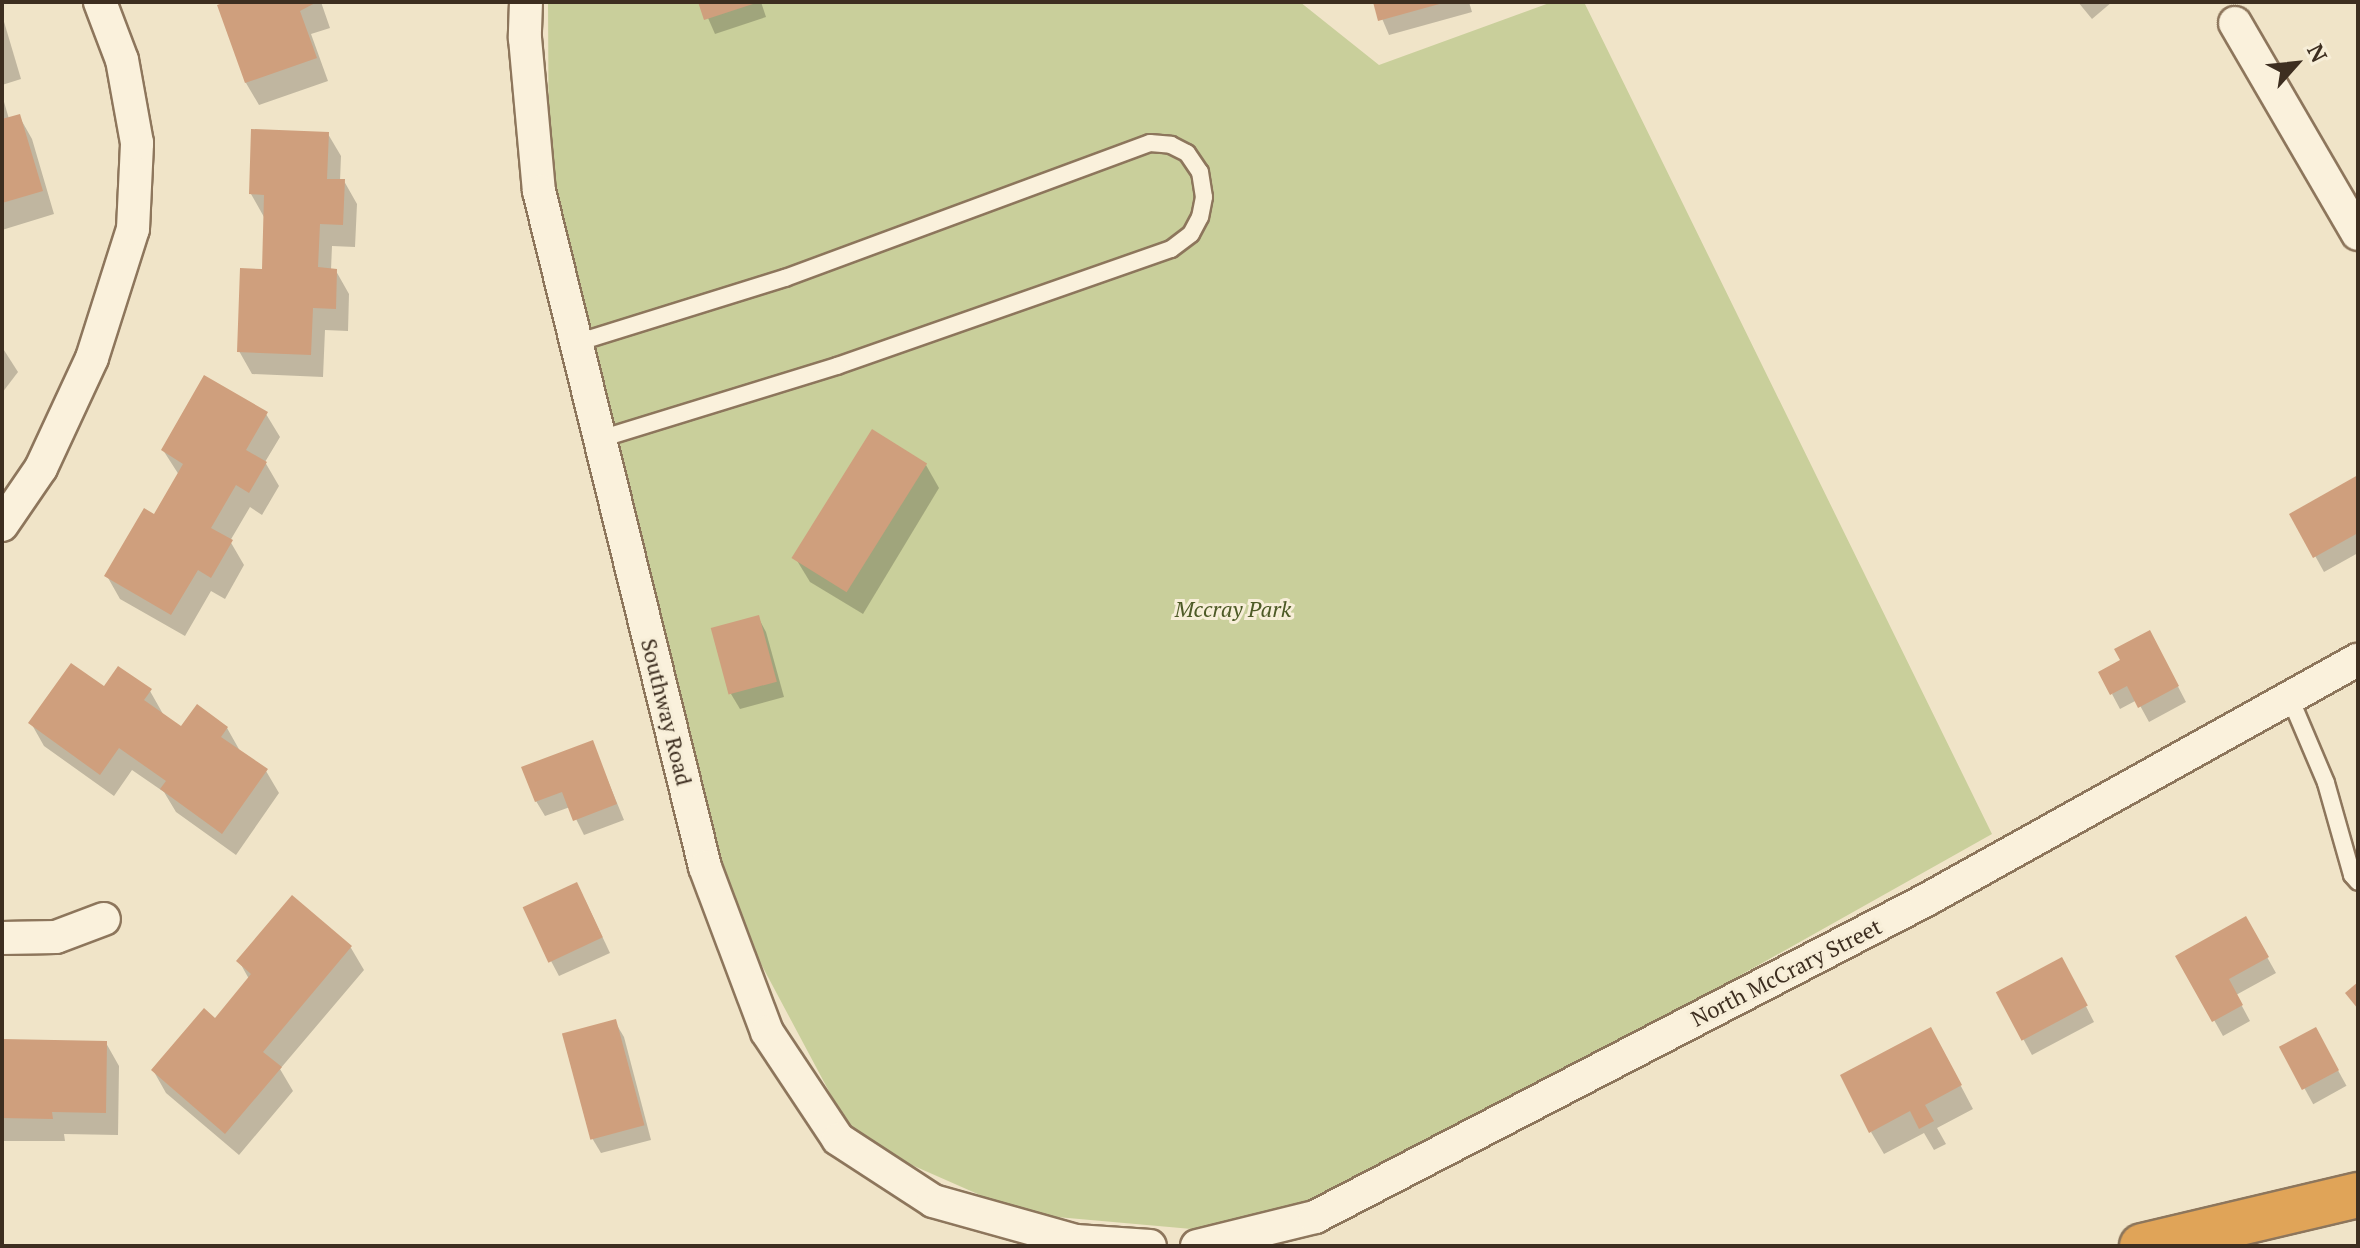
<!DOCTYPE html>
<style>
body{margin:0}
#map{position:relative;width:2360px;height:1248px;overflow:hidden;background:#f0e4c8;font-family:"PT Serif",serif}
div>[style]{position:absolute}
.green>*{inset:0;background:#c9cf9b}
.shadow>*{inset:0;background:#0003;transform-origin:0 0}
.building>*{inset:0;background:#cf9f7d;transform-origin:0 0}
.roads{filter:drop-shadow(2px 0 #8d765c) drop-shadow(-2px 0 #8d765c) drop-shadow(0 2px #8d765c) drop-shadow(0 -2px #8d765c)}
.service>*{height:16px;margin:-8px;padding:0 8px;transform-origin:8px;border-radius:8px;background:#faf1dc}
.minor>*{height:32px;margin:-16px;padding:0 16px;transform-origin:16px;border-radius:16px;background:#faf1dc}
.motorway>*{height:44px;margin:-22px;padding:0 22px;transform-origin:22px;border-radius:22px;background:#e0a458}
span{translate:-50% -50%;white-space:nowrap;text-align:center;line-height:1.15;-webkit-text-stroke:6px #f7eed8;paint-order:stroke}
.park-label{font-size:22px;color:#4d5a26;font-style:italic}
.street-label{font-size:22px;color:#3d2e20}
.frame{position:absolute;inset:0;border:4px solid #3d2e20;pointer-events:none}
.north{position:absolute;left:2256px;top:24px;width:80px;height:80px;-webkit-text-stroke:6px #f7eed8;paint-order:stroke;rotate:63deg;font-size:22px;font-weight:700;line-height:32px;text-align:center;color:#3d2e20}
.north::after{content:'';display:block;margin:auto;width:28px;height:36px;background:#3d2e20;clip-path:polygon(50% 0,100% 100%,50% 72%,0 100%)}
</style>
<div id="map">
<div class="green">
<i style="clip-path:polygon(548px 2px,1300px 2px,1379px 65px,1552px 2px,1584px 2px,1992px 834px,1536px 1090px,1248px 1234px,1023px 1214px,855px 1140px,721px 889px,549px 198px)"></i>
</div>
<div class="shadow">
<i style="clip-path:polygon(232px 2px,321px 2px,330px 28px,311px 34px,328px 81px,259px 105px,246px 83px,219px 7px)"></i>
<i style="clip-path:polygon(701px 2px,761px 2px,766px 17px,715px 34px)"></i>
<i style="clip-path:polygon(1375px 2px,1469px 2px,1472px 12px,1389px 35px)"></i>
<i style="clip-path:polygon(2078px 2px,2112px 2px,2092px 19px)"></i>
<i style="clip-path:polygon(2px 15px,21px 79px,2px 85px)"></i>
<i style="clip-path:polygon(2px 95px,9px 119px,19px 116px,32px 139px,54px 214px,2px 230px)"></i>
<i style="clip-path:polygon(328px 134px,341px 156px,340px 181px,344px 181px,357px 204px,355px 247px,332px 246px,331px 270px,336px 271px,349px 294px,348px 331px,325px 330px,323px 377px,252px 374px,239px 351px,264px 271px,264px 217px,251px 194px)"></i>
<i style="clip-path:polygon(2px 347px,18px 372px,2px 393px)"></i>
<i style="clip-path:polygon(266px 414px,280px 437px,265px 462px,279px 486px,262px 515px,250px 507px,230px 541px,244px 565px,225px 599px,211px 591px,185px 636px,120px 599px,107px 576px,154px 517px,179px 475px,163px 450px)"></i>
<i style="clip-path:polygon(926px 465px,939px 488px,863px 614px,810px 582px,796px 559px)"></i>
<i style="clip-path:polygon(2358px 478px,2358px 553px,2324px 572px,2292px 514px)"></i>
<i style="clip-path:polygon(758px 617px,766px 632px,784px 697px,740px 709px,731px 694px)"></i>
<i style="clip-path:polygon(2158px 648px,2186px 702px,2149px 722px,2137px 700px,2120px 709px,2112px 694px)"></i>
<i style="clip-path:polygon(104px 689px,150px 691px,163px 714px,181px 729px,227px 728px,240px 751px,266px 771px,279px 793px,236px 855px,176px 812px,164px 792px,132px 770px,114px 796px,44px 746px,31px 723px)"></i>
<i style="clip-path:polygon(592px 742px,624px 820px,584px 835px,570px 807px,545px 816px,536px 801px)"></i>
<i style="clip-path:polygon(292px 898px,351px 948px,364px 970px,280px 1069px,293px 1091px,239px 1155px,166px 1093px,153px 1070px,215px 1020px,249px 979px,239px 961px)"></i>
<i style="clip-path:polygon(585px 900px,610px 953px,559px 976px,551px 961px)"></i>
<i style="clip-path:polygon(2245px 918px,2276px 973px,2236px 995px,2250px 1021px,2223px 1036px,2178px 956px)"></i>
<i style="clip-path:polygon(2070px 975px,2094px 1022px,2032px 1055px,1998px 993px)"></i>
<i style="clip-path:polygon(615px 1022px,624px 1037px,651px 1140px,601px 1153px,592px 1138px)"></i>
<i style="left:2315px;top:1029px;width:65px;height:38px;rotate:61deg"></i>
<i style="clip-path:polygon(2px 1041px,106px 1043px,119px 1066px,118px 1135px,64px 1134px,65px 1141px,2px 1141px)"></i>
<i style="clip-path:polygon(1943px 1052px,1973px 1109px,1937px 1128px,1946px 1144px,1934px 1150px,1924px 1133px,1884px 1154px,1871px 1132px)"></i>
</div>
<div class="building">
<i style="clip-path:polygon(226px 2px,317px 2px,300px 11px,317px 58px,245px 83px,217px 5px)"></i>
<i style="clip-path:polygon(698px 2px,755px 2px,756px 3px,704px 20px)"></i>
<i style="clip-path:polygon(1373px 2px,1443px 2px,1443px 3px,1378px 21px)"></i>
<i style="clip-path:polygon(20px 114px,43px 191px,2px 203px,2px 119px)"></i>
<i style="clip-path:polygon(251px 129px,329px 132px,327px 179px,345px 179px,343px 225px,320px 224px,318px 267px,337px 269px,336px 309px,313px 308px,311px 355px,237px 352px,240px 268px,262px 269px,264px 195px,249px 194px)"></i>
<i style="clip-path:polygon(204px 375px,268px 412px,246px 450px,267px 462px,249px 493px,236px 485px,211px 528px,233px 540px,211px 578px,198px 570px,171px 615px,104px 576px,144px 508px,154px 514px,183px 464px,161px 450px)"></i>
<i style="left:872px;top:429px;width:65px;height:152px;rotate:32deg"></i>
<i style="clip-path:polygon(2358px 475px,2358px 533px,2313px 558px,2289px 514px)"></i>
<i style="left:759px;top:615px;width:69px;height:50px;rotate:75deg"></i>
<i style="clip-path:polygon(2150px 630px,2179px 686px,2138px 708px,2127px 686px,2110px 695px,2098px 672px,2120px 660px,2114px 649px)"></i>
<i style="clip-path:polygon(71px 663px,104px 686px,118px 666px,152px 689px,144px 700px,181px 726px,197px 704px,228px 727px,221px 737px,268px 769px,222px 834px,160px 789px,166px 781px,119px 748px,100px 775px,28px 723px)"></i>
<i style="clip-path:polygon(593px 740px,617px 804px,573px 821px,562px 792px,535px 802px,521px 767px)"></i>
<i style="left:577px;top:882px;width:61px;height:60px;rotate:65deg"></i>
<i style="clip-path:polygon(292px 895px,352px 946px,263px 1052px,282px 1067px,225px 1134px,151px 1070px,204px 1008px,215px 1018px,251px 974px,236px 961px)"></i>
<i style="clip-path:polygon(2246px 916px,2269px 957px,2229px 979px,2243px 1005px,2212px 1022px,2175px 956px)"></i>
<i style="left:2062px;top:957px;width:55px;height:75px;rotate:62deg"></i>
<i style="clip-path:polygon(2358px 982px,2358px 1009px,2345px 993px)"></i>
<i style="left:616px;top:1019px;width:110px;height:56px;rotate:75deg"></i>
<i style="clip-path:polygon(1931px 1027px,1962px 1085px,1925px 1105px,1934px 1121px,1919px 1129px,1910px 1111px,1869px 1133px,1840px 1075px)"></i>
<i style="left:2316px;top:1027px;width:49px;height:42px;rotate:62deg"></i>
<i style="clip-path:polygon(2px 1039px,107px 1041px,106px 1113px,52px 1112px,53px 1119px,2px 1118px)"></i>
</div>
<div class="roads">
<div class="service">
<i style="left:576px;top:343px;width:219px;rotate:-17.3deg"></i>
<i style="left:785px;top:278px;width:389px;rotate:-20.3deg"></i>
<i style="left:1150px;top:143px;width:21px;rotate:5deg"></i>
<i style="left:1171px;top:145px;width:18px;rotate:27deg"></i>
<i style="left:1187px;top:153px;width:23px;rotate:56deg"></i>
<i style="left:1200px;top:172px;width:25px;rotate:81deg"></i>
<i style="left:1204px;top:197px;width:20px;rotate:101deg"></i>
<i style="left:1200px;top:217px;width:19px;rotate:118deg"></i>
<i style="left:1191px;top:234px;width:25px;rotate:143deg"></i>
<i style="left:1171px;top:249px;width:354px;rotate:160.7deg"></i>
<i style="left:837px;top:366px;width:248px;rotate:162.9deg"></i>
<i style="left:2290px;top:698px;width:92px;rotate:67deg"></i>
<i style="left:2326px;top:783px;width:96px;rotate:74.2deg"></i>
<i style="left:2352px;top:875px;width:9px;rotate:49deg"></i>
</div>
<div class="minor">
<i style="left:526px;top:2px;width:36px;rotate:92deg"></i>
<i style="left:525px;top:38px;width:154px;rotate:84.8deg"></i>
<i style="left:539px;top:191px;width:696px;rotate:76.2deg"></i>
<i style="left:705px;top:867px;width:176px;rotate:69.4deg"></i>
<i style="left:767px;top:1032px;width:128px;rotate:56.4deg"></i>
<i style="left:838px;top:1139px;width:113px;rotate:33.1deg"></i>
<i style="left:933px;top:1201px;width:148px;rotate:15.6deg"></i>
<i style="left:1076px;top:1241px;width:74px;rotate:3.9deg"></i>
<i style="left:2235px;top:23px;width:244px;rotate:59.8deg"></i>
<i style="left:2px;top:525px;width:69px;rotate:-55.6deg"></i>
<i style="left:41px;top:468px;width:121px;rotate:-65.1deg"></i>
<i style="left:92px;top:358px;width:135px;rotate:-72.4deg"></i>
<i style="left:133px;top:229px;width:86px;rotate:-87.3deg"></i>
<i style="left:137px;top:143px;width:84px;rotate:-100.2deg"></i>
<i style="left:122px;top:60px;width:62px;rotate:-110.8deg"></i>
<i style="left:2px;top:938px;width:54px;rotate:-1.1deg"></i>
<i style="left:56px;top:937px;width:51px;rotate:-20.6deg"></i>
<i style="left:1197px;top:1246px;width:122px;rotate:-13.8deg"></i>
<i style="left:1315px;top:1217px;width:688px;rotate:-27.42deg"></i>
<i style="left:1926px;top:900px;width:494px;rotate:-29.1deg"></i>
</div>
<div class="motorway">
<i style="left:2142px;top:1246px;width:222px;rotate:-13.3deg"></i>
</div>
</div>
<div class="park-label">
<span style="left:1233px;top:609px">Mccray Park</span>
</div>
<div class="street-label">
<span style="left:667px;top:712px;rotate:76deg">Southway Road</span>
<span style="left:1786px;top:972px;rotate:-27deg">North McCrary Street</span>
</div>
<div class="frame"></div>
<div class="north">N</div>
</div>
